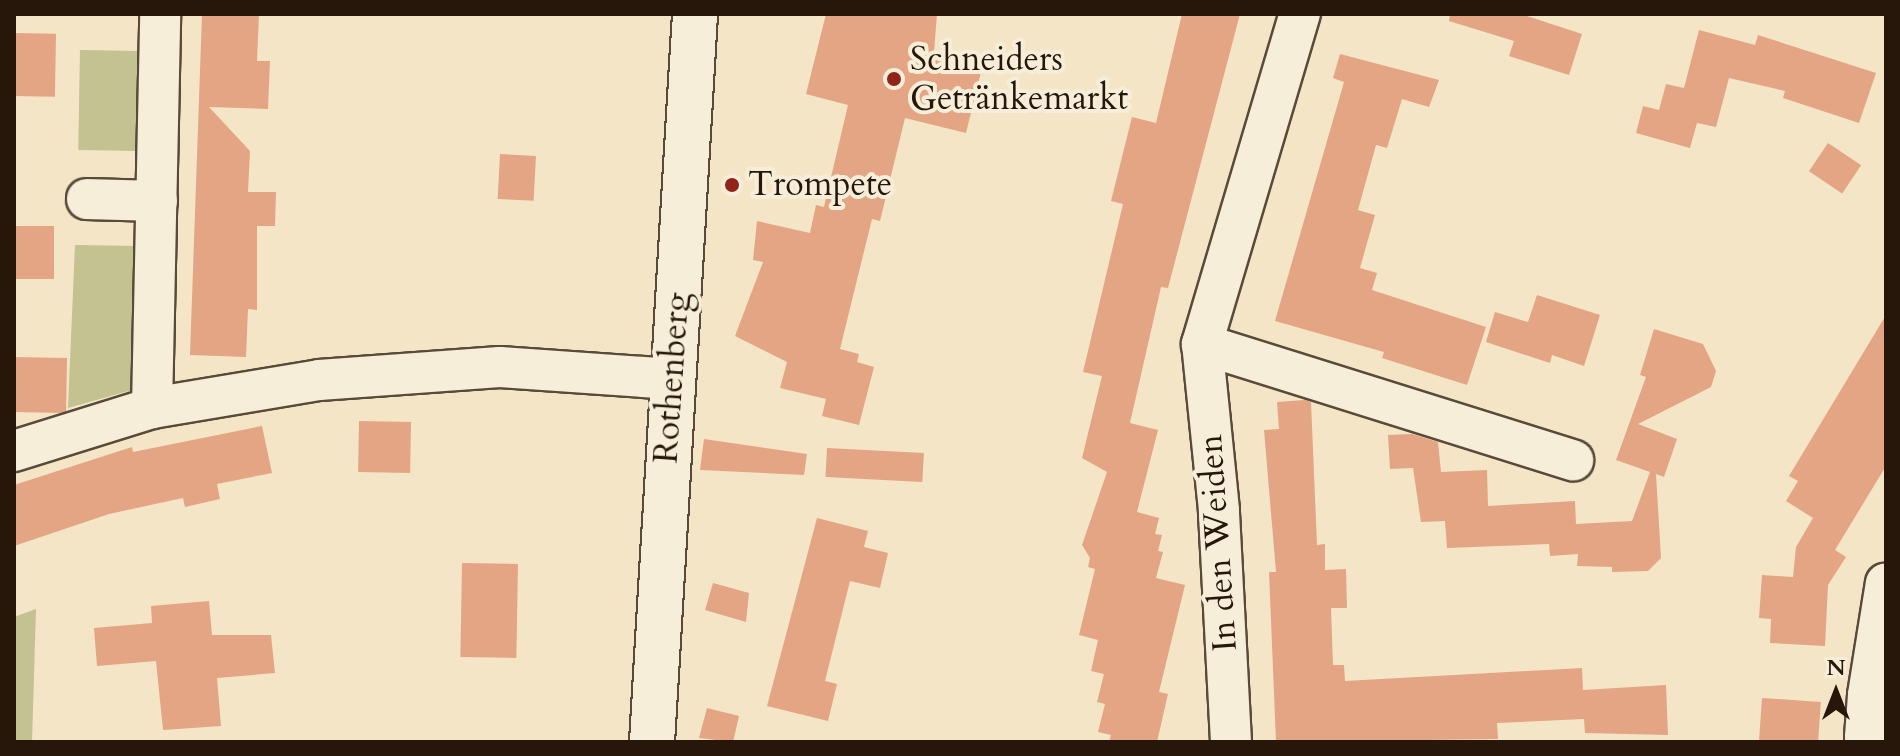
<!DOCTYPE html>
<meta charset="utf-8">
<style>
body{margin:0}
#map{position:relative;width:1900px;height:756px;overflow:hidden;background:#f3e5c6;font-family:Cardo,serif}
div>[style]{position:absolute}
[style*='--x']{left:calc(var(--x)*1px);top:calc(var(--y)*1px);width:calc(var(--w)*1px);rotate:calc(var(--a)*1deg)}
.green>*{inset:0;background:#c3c290;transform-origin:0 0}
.building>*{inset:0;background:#e4a584;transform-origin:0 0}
.roads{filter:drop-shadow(2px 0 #594a39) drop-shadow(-2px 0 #594a39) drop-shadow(0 2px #594a39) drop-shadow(0 -2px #594a39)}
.street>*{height:40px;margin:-20px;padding:0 20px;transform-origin:20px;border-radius:20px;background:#f7eeda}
.secondary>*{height:44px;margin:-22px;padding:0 22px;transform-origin:22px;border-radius:22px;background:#f7eeda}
.dots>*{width:22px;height:22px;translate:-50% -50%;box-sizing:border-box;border:4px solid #f7eeda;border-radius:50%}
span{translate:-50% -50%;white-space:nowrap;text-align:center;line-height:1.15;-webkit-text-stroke:8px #f7eeda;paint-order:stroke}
.poi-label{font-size:34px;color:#26170a}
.left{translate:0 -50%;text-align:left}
.street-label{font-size:34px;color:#26170a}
.frame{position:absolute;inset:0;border:16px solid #26170a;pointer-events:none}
.north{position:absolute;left:1796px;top:652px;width:80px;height:80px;-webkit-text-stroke:6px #f7eeda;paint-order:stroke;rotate:0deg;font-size:22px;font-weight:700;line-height:32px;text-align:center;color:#26170a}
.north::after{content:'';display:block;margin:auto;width:28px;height:36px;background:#26170a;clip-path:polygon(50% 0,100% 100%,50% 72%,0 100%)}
</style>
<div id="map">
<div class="green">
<i style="left:80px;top:50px;width:61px;height:100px;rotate:1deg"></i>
<i style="clip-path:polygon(75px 245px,139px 246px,132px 390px,68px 408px)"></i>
<i style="clip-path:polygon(36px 609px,32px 742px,14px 742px,14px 617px)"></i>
</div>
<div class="building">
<i style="clip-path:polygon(202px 14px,259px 14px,257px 61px,270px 61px,268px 109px,209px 107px,250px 151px,248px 192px,276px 192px,275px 226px,257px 226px,257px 310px,248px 309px,246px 357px,190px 355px)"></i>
<i style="clip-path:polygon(826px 14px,937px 14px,934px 52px,983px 64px,966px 133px,905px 118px,880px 221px,872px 219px,840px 349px,859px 354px,857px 362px,874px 367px,859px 425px,822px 416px,826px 399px,780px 388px,787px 362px,735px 336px,763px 262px,753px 260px,757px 221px,810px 233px,816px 205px,824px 207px,848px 105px,806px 94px)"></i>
<i style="clip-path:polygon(1182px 14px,1240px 14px,1168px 288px,1161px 287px,1130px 423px,1158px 430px,1137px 512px,1159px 518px,1155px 534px,1162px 535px,1158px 551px,1163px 552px,1156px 578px,1185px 585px,1159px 692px,1168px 694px,1157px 742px,1109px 742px,1111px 735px,1098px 732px,1105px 704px,1097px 702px,1104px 674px,1091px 671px,1098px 640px,1079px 635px,1095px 569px,1088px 567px,1090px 558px,1082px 545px,1107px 472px,1082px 458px,1102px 376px,1083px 372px,1123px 204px,1111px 201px,1132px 117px,1156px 123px)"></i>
<i style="clip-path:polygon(1450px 14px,1521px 14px,1582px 34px,1569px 75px,1509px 56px,1514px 41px,1449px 21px)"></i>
<i style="clip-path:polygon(1699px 30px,1755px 45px,1758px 35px,1876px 73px,1859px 123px,1783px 98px,1785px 91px,1729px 78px,1716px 127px,1697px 123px,1690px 148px,1636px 133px,1643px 106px,1659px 110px,1666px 84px,1684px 88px)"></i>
<i style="left:14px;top:33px;width:42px;height:63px;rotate:1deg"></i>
<i style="clip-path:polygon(1340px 54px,1439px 80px,1429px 107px,1402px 99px,1387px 148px,1376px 145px,1358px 210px,1375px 215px,1360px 268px,1377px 273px,1372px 290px,1486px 327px,1467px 385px,1382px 358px,1384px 352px,1275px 321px,1344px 82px,1333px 78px)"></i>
<i style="left:1828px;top:143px;width:40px;height:34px;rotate:34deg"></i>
<i style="left:500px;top:154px;width:36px;height:45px;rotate:3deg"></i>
<i style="left:14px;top:226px;width:40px;height:53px"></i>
<i style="clip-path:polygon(1537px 295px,1600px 315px,1584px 366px,1552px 355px,1550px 363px,1486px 342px,1495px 312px,1528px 322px)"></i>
<i style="clip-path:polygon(1886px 315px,1886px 466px,1835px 550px,1846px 557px,1828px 585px,1825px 646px,1770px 643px,1771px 619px,1759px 618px,1762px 575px,1793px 577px,1796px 547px,1813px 518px,1786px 501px,1798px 481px,1789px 476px)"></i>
<i style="clip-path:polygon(1654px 329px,1703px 344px,1716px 371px,1711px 387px,1638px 424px,1677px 439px,1664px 477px,1656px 474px,1661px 558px,1648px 571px,1612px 572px,1612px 567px,1577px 566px,1578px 554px,1550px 556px,1549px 544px,1447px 548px,1445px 521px,1421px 522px,1413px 468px,1390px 469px,1388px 435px,1412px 434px,1438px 442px,1441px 472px,1487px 470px,1488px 506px,1575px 501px,1576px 524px,1632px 521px,1650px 472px,1616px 460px,1646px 377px,1640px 375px)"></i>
<i style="left:14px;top:357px;width:53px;height:55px;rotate:1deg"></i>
<i style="clip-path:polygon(1305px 400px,1311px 402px,1317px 545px,1325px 544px,1325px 570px,1346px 569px,1347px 608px,1331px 608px,1333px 665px,1344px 665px,1345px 681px,1582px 668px,1583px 690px,1666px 685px,1668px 735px,1585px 733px,1584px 719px,1497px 723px,1498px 739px,1276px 742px,1269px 572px,1276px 572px,1264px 430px,1279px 429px,1277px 402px)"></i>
<i style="left:359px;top:421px;width:52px;height:51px;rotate:1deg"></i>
<i style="clip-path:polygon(262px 426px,272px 473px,217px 484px,220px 499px,185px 507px,183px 498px,109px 514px,14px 546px,14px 485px,132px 447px,133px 452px)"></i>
<i style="clip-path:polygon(704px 439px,807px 454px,804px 475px,700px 470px)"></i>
<i style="left:827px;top:448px;width:97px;height:29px;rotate:3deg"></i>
<i style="clip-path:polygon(817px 518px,868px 531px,864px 547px,888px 553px,880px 588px,850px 581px,825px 681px,837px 684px,828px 721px,767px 706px)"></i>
<i style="left:462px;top:563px;width:56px;height:94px;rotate:1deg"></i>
<i style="clip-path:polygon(713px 583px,749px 593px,746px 622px,705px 610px)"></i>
<i style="clip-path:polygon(209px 601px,212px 635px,271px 635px,275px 673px,217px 678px,221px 726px,163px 730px,156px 661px,97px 666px,94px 628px,152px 623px,151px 606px)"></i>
<i style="left:1762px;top:698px;width:59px;height:44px;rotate:4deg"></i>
<i style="clip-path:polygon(707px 708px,739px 716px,733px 742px,699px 738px)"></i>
</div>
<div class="roads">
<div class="street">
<i style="--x:87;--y:199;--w:70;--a:1.6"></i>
<i style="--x:1202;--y:344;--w:389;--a:17.4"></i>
<i style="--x:152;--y:408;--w:169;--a:-9.5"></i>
<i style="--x:319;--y:380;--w:181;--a:-4.1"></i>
<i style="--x:500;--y:367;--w:173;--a:4"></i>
<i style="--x:14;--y:451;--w:145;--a:-17.3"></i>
<i style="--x:152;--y:408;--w:394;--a:-88.8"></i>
<i style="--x:1231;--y:742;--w:232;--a:-93"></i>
<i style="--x:1219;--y:510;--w:167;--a:-95.8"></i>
<i style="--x:1202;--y:344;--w:344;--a:-73.5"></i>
<i style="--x:1870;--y:742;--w:7;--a:-135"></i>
<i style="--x:1865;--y:737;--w:42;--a:-85.9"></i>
<i style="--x:1868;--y:695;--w:113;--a:-80.9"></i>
</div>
<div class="secondary">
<i style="--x:652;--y:742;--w:729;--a:-86.62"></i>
</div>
</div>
<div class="dots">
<i style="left:894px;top:79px;background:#8f2418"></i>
<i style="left:732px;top:185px;background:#8f2418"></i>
</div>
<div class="poi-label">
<span class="left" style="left:910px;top:79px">Schneiders<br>Getränkemarkt</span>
<span class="left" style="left:748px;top:185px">Trompete</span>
</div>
<div class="street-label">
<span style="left:672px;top:378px;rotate:-86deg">Rothenberg</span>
<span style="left:1218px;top:543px;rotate:-94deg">In den Weiden</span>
</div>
<div class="frame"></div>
<div class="north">N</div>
</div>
